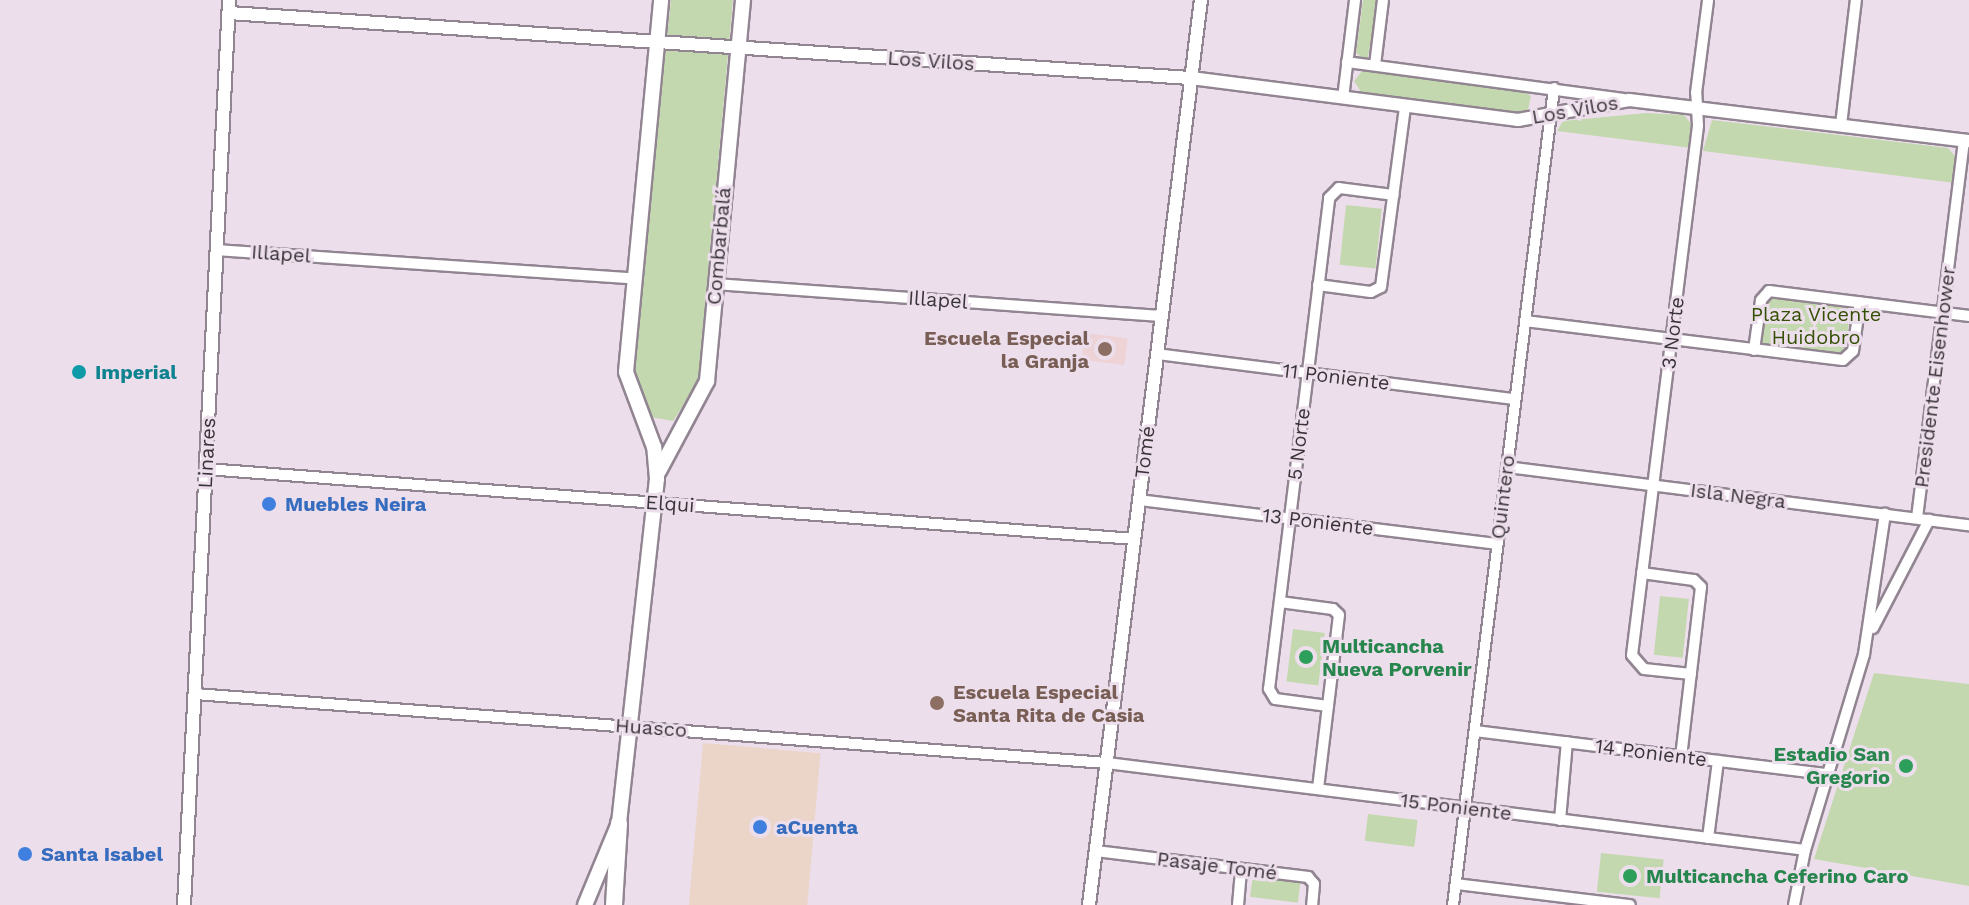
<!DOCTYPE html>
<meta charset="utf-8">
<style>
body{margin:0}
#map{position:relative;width:1969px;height:905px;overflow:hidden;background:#eddeec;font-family:"Work Sans",sans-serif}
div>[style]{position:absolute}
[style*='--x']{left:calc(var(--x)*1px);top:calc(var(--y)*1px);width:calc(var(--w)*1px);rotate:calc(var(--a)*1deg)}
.commercial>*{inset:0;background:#ead5c8;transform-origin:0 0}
.education>*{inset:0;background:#edd2d6;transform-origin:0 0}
.green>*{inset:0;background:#c4d8af;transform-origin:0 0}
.roads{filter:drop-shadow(2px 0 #928592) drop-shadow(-2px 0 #928592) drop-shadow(0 2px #928592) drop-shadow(0 -2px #928592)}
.minor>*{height:10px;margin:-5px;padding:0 5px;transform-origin:5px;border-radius:5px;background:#fff}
.tertiary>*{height:12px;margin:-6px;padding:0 6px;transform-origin:6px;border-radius:6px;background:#fff}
.secondary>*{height:14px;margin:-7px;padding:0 7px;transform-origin:7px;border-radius:7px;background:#fff}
.primary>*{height:16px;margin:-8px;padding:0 8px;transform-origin:8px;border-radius:8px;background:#fff}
.dots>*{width:22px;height:22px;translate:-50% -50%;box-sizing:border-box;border:4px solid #eddeec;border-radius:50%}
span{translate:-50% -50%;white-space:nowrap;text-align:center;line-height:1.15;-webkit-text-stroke:6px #eddeec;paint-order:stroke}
.street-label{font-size:20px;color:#393439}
.park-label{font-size:20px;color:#345004}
.education-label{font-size:20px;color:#785e54;font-weight:700}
.right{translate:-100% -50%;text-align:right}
.left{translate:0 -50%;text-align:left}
.culture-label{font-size:20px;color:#0d838f;font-weight:700}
.shop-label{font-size:20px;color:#366cbe;font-weight:700}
.leisure-label{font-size:20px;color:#27864d;font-weight:700}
</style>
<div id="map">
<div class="commercial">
<i style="left:703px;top:743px;width:118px;height:163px;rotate:5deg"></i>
</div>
<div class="education">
<i style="left:1085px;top:333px;width:43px;height:27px;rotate:7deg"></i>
</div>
<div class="green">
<i style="clip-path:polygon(671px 0,733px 0,698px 383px,673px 421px,650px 417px,631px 378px)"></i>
<i style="clip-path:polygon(1363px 0,1379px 0,1367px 61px,1356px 53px)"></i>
<i style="clip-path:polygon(1363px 70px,1522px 91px,1531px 96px,1528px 110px,1516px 115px,1363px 95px,1354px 81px)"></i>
<i style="clip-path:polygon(1646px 113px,1684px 115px,1692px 125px,1692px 148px,1557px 131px,1563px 121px)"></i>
<i style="clip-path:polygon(1712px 120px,1948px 148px,1957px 158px,1955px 183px,1703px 151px)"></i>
<i style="left:1346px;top:205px;width:36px;height:60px;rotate:6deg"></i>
<i style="clip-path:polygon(1769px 295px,1849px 306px,1848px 349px,1836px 356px,1763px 344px,1760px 338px)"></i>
<i style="left:1660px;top:596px;width:29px;height:59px;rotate:6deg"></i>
<i style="left:1293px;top:629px;width:32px;height:53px;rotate:7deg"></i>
<i style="clip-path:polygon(1874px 673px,1969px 684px,1969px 886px,1814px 859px)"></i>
<i style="left:1368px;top:814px;width:50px;height:27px;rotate:7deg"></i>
<i style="left:1601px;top:853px;width:63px;height:39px;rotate:6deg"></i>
<i style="left:1253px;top:874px;width:48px;height:23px;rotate:7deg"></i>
</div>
<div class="roads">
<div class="minor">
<i style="--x:1347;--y:62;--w:278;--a:7.6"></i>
<i style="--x:1375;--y:65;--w:65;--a:-83"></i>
<i style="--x:1343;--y:98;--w:99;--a:-83"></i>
<i style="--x:1841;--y:125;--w:126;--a:-83.2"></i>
<i style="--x:217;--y:250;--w:417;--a:3.9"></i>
<i style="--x:715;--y:284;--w:447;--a:4.1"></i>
<i style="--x:1318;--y:285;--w:53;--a:7.5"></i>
<i style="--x:1371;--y:292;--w:11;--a:-27"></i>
<i style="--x:1381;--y:287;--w:183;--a:-82.4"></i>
<i style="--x:1525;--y:321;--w:320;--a:7"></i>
<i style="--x:1843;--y:360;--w:13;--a:-42"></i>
<i style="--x:1853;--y:351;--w:49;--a:-81.9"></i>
<i style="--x:1754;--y:350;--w:50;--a:-82"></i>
<i style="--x:1761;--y:300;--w:12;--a:-48"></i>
<i style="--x:1769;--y:291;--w:202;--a:7.1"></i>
<i style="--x:1157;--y:354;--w:361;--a:7.2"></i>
<i style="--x:1507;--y:467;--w:466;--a:7.2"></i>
<i style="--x:206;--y:469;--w:931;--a:4.31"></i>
<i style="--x:1139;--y:500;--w:361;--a:7"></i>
<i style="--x:1917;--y:518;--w:381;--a:-82.9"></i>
<i style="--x:1642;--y:573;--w:52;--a:7.7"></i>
<i style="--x:1694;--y:580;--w:10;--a:45"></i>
<i style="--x:1701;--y:587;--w:170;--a:96.7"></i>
<i style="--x:1280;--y:602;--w:53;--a:7.5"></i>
<i style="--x:1333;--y:609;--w:8;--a:45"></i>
<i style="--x:1339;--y:615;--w:175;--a:96.9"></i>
<i style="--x:1873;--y:628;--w:122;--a:-62.6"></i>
<i style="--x:1691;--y:674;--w:47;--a:-173.9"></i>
<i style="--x:1644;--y:669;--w:18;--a:-131"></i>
<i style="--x:1632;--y:655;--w:533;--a:-82.89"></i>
<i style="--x:1698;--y:126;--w:33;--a:-93"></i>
<i style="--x:1696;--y:93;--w:94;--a:-82.6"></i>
<i style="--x:195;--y:694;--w:915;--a:4.33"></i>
<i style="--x:1107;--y:763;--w:703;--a:7.1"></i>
<i style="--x:1328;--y:706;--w:53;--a:-172.5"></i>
<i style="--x:1275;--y:699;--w:12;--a:-121"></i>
<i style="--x:1269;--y:689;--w:495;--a:-83"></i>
<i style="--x:1329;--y:198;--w:14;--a:-45"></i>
<i style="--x:1339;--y:188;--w:55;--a:7.3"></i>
<i style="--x:1475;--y:731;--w:355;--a:7"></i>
<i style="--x:1560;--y:820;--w:78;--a:-84.9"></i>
<i style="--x:1708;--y:838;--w:78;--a:-82.6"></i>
<i style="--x:1096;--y:851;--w:214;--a:7"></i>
<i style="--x:1308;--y:877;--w:9;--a:49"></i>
<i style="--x:1314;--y:884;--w:21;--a:95"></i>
<i style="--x:1456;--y:884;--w:175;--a:6.9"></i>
<i style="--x:1238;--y:905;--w:36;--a:-85"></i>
<i style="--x:1453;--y:905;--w:823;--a:-82.95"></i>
<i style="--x:1794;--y:905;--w:56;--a:-78.7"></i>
<i style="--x:1805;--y:850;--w:205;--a:-73.2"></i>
<i style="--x:1864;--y:654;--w:142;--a:-81.5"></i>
</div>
<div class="tertiary">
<i style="--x:229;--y:13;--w:964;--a:3.87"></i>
<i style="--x:1191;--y:78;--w:330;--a:7.3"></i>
<i style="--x:1518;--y:120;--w:113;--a:-10.2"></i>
<i style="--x:1629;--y:100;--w:342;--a:6.9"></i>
<i style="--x:184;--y:905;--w:906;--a:-87.15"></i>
<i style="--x:1089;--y:905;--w:912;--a:-82.95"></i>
</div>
<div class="secondary">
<i style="--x:659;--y:471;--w:102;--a:-61.9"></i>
<i style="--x:707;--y:381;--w:383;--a:-84.6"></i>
<i style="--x:585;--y:905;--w:89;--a:-67.5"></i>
<i style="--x:619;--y:823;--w:346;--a:-83.7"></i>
<i style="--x:657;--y:479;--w:32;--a:-95"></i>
<i style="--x:654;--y:447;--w:80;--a:-110.5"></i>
<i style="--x:626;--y:372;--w:374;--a:-84.6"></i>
</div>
<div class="primary">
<i style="--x:614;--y:905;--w:82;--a:-86.5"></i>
</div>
</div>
<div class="dots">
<i style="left:1105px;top:349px;background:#8d6e63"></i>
<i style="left:79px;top:372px;background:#0f9aa8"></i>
<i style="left:269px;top:504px;background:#3f7fe0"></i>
<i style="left:1306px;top:657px;background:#2e9e5b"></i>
<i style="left:937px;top:703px;background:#8d6e63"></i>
<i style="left:1906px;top:766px;background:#2e9e5b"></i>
<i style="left:760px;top:827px;background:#3f7fe0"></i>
<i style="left:25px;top:854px;background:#3f7fe0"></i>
<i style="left:1630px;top:876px;background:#2e9e5b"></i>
</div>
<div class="street-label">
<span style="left:931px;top:61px;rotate:4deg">Los Vilos</span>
<span style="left:1575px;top:110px;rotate:-10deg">Los Vilos</span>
<span style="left:719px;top:246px;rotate:-85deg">Combarbalá</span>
<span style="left:281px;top:254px;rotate:4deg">Illapel</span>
<span style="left:938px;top:300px;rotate:4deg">Illapel</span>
<span style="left:1673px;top:333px;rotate:-83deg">3 Norte</span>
<span style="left:1336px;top:377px;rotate:7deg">11 Poniente</span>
<span style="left:1935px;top:377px;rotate:-83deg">Presidente Eisenhower</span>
<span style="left:1299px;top:444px;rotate:-83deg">5 Norte</span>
<span style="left:1145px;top:452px;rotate:-83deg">Tomé</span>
<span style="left:207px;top:453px;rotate:-87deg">Linares</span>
<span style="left:1738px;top:496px;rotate:7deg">Isla Negra</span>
<span style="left:1503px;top:497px;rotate:-83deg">Quintero</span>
<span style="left:670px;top:504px;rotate:4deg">Elqui</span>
<span style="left:1318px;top:522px;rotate:7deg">13 Poniente</span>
<span style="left:651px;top:728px;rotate:4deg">Huasco</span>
<span style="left:1651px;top:753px;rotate:7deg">14 Poniente</span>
<span style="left:1456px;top:807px;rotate:7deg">15 Poniente</span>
<span style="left:1217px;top:866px;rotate:7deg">Pasaje Tomé</span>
</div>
<div class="park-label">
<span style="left:1816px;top:326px">Plaza Vicente<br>Huidobro</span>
</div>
<div class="education-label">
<span class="right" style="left:1089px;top:350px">Escuela Especial<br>la Granja</span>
<span class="left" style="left:953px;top:704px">Escuela Especial<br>Santa Rita de Casia</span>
</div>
<div class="culture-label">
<span class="left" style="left:95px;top:372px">Imperial</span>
</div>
<div class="shop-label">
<span class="left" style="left:285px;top:504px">Muebles Neira</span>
<span class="left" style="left:776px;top:827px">aCuenta</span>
<span class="left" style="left:41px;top:854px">Santa Isabel</span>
</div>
<div class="leisure-label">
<span class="left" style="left:1322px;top:658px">Multicancha<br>Nueva Porvenir</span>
<span class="right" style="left:1890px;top:766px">Estadio San<br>Gregorio</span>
<span class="left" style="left:1646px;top:876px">Multicancha Ceferino Caro</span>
</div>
</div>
